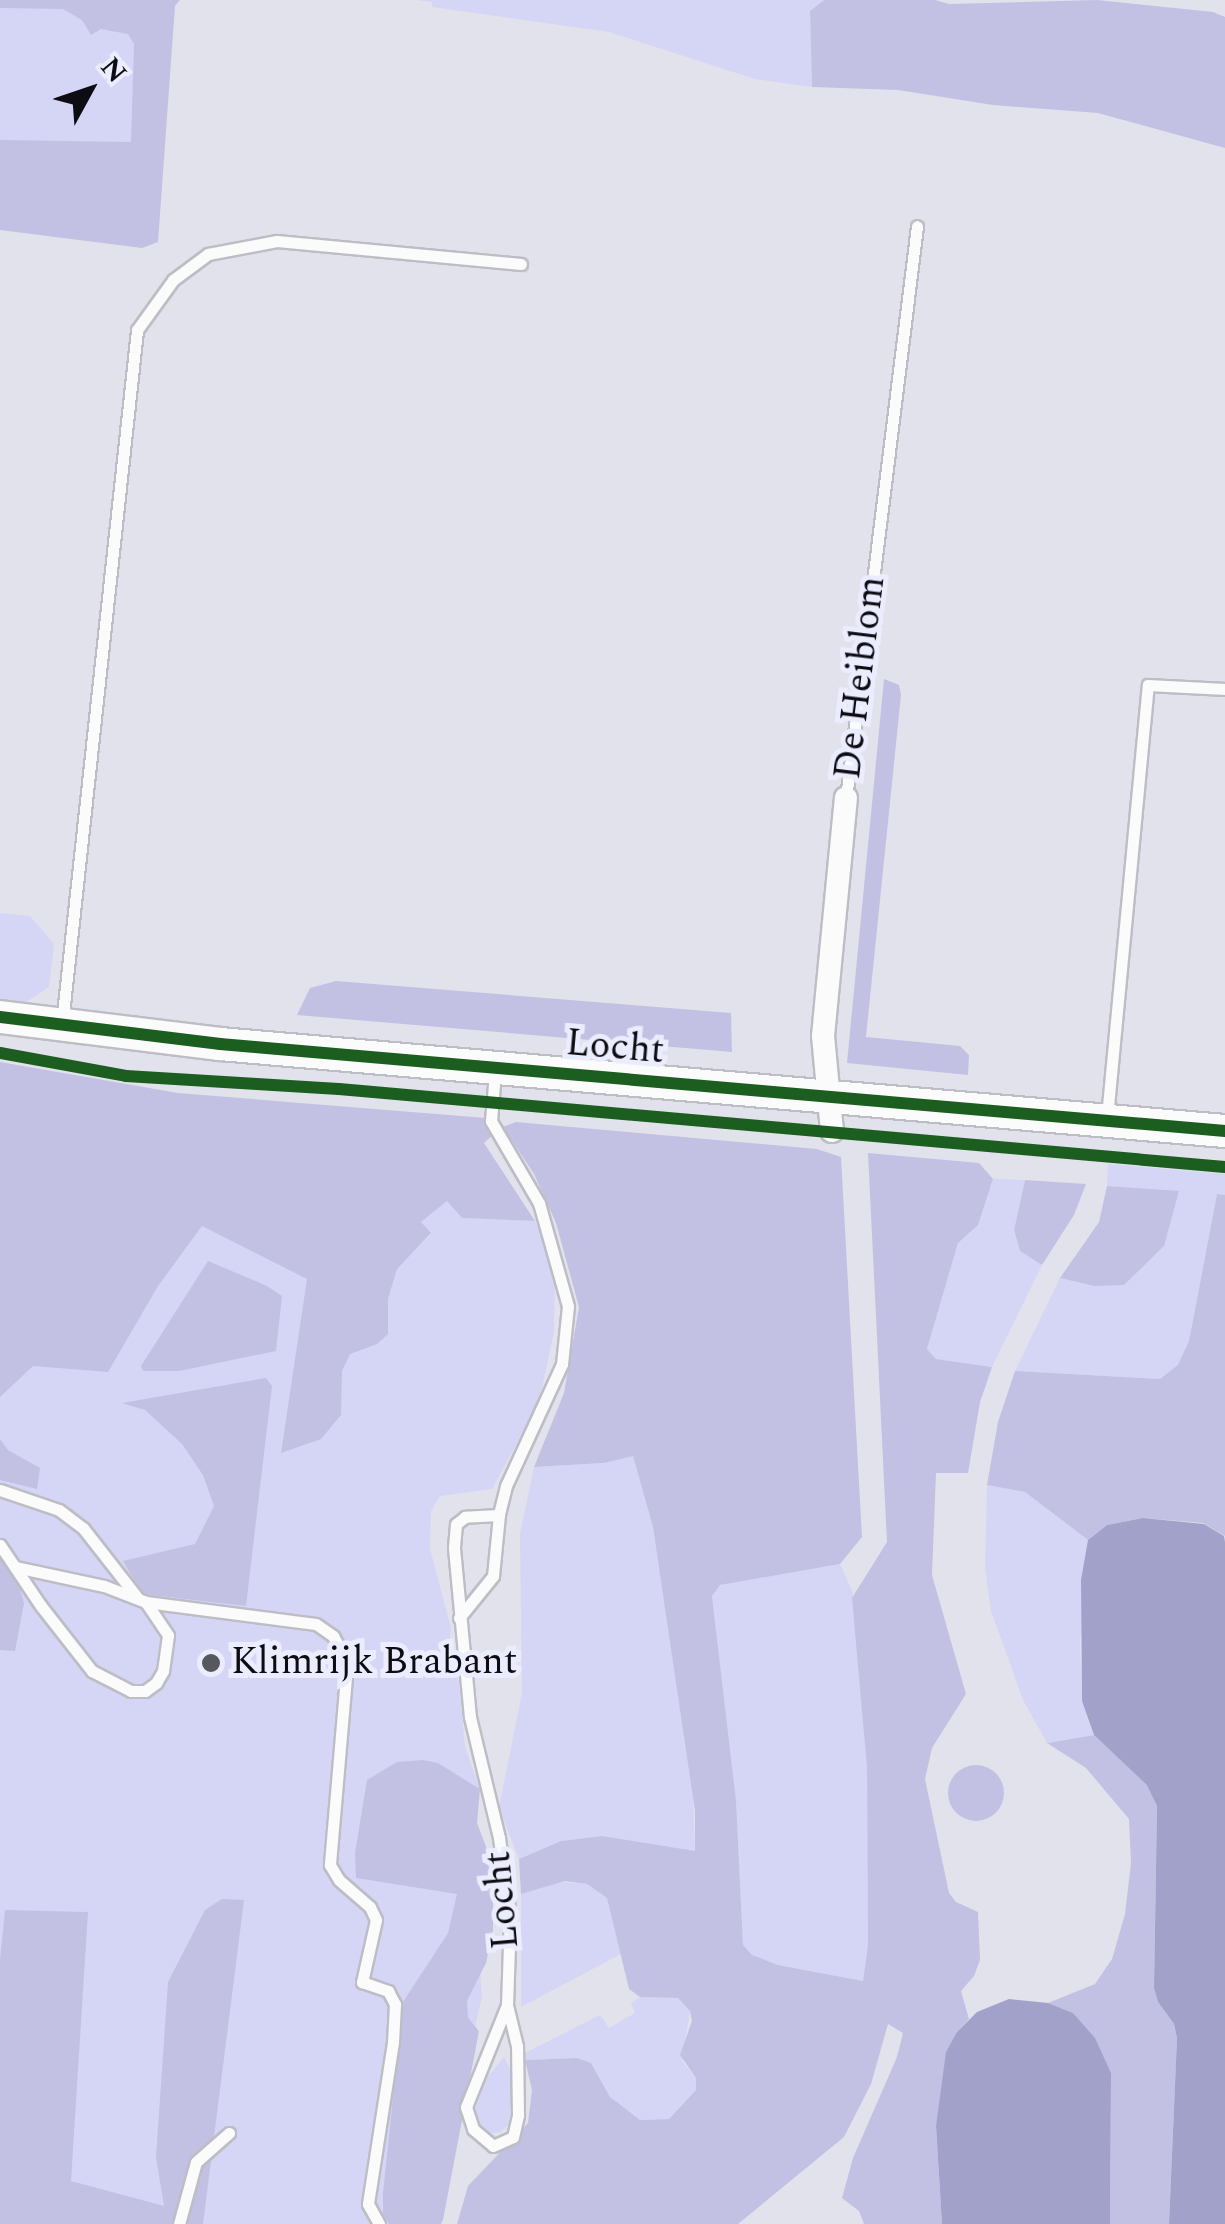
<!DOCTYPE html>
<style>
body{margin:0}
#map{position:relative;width:1225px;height:2224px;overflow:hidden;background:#e2e2ec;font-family:Spectral,serif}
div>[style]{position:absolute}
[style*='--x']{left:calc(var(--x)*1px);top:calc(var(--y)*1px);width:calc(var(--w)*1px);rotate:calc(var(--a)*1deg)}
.green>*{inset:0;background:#d5d5f6}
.forest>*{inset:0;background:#c2c1e4}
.round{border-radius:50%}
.water>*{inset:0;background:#a2a1c9}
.roads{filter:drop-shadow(2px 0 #bdbdc5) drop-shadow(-2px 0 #bdbdc5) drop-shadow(0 2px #bdbdc5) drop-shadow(0 -2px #bdbdc5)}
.lane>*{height:11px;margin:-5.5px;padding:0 5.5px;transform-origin:5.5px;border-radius:5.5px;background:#fbfbfc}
.street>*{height:22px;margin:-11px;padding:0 11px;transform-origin:11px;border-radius:11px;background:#fbfbfc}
.secondary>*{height:32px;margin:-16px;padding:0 16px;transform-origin:16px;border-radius:16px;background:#fbfbfc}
.cycleway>*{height:12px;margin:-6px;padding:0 6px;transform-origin:6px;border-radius:6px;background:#1b5e20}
.dots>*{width:28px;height:28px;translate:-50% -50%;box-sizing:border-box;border:5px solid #ebecfd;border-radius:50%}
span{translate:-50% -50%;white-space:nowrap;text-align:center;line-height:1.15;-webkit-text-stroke:10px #ebecfd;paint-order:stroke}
.street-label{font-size:38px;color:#0c0c12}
.poi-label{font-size:38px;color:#0c0c12}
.left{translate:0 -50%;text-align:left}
.north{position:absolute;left:40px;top:40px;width:100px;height:100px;-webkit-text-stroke:8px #ebecfd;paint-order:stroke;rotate:50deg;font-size:28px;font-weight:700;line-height:40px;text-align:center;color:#0c0c12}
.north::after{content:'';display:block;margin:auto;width:35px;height:45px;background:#0c0c12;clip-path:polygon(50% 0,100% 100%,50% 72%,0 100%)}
</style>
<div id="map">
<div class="green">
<i style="clip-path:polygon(0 0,174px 4px,155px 239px,0 225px)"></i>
<i style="clip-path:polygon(416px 0,824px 0,810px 12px,812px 87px,755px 79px,609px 32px,432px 7px,432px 2px)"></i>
<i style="clip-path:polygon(0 913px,30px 916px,54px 944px,49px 987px,26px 1002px,0 1001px)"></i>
<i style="clip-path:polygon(48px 1095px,388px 1334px,388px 1299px,397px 1268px,431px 1234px,421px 1222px,447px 1201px,462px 1218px,535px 1221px,555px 1267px,554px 1332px,539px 1402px,492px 1489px,440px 1496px,431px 1511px,430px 1549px,451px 1628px,449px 1647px,459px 1682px,465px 1747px,480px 1789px,451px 1771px,470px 1847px,482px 1997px,430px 2218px,434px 2224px,0 2224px,0 1300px)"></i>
<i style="clip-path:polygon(1108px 1164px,1225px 1174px,1225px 1195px,1217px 1194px,1189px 1341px,1179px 1365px,1160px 1379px,1015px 1371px,1060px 1278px,1094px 1286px,1179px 1192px,1107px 1186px)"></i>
<i style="clip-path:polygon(993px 1179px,1025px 1180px,1014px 1230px,1020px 1251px,1042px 1265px,992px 1367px,936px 1359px,927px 1349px,958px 1243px,978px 1225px)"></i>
<i style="clip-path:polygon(633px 1455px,653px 1527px,693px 1792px,695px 1852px,602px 1836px,561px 1841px,519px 1859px,499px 1808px,522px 1693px,520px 1534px,534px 1467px,604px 1463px)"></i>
<i style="clip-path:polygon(987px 1485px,1025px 1492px,1088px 1540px,1080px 1643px,1082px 1701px,1094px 1735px,1047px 1743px,1023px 1700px,991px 1611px,985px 1568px)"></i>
<i style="clip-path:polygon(840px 1564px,853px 1593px,867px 1768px,868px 1945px,863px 1981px,778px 1965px,752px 1955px,743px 1946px,736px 1800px,712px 1596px,720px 1585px)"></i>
<i style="clip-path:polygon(555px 1881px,587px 1884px,607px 1898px,621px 1954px,521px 2007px,521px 1894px)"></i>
<i style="clip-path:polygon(640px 1997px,678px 1998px,690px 2011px,682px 2061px,696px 2078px,696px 2090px,669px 2119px,640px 2120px,627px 2113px,610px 2097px,591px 2063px,576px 2058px,525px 2060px,523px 2054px,600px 2015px,609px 2028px,635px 2013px,631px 2003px)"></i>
<i style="clip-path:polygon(504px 2057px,514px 2076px,509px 2124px,501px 2132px,486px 2134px,475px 2120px,475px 2110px,486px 2079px)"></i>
</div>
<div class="forest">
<i style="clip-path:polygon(0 0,180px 0,175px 6px,158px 242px,142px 248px,0 230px,0 140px,131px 142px,134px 44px,128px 34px,101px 29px,91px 35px,82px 20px,63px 9px,0 8px)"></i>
<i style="clip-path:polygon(824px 0,935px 0,949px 4px,1097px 0,1213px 12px,1225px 17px,1225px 148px,1098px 113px,993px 105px,898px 90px,812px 87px,810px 11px)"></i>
<i style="clip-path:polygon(884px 679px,899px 685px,901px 695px,866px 1037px,960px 1046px,969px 1055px,968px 1075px,847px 1063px)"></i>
<i style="clip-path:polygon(336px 981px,731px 1013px,732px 1052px,297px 1015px,310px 988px)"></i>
<i style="clip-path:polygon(0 1062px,178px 1093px,486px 1118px,495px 1133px,484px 1143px,535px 1221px,462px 1218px,447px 1201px,421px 1222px,431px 1233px,397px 1269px,388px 1299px,388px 1334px,377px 1344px,350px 1354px,342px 1371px,341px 1415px,321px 1439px,281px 1453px,307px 1279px,202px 1226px,158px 1286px,108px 1372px,33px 1366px,0 1397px)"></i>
<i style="clip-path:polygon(516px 1122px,817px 1149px,841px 1157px,862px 1537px,840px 1564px,720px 1585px,712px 1596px,736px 1800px,743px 1945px,752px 1955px,778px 1965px,863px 1981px,868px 1945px,867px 1768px,852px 1598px,887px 1542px,868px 1153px,979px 1163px,993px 1179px,978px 1225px,958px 1243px,927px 1349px,936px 1359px,992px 1367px,980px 1402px,968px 1473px,936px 1473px,932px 1575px,966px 1694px,932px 1748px,925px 1779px,949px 1893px,956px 1902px,978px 1912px,980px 1960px,974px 1976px,961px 1991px,969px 2019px,957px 2032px,936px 2126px,942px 2224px,864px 2224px,859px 2211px,842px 2198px,853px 2158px,897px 2057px,903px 2033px,888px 2024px,871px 2084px,844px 2137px,738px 2224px,457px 2224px,468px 2186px,528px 2123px,532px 2090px,525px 2060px,577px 2058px,591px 2063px,610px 2097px,640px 2120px,669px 2119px,696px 2090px,696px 2078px,680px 2055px,692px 2021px,690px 2011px,678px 1998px,640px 1997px,629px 1989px,607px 1898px,587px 1884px,565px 1881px,521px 1894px,519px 1859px,561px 1841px,602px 1836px,695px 1851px,695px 1811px,653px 1527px,633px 1456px,604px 1463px,534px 1467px,564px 1393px,579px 1307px,556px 1223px,534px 1174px,503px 1127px)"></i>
<i style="clip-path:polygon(1025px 1180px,1086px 1184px,1074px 1215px,1042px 1265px,1020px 1251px,1014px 1230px)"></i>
<i style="clip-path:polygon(1107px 1186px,1179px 1191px,1164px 1246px,1124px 1285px,1094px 1286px,1060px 1278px,1099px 1222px)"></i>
<i style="clip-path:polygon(1217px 1194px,1225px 1195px,1225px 1536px,1203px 1523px,1143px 1518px,1107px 1525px,1088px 1540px,1025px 1492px,987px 1485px,998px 1422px,1015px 1371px,1160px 1379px,1178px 1365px,1189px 1341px)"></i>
<i style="clip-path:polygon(208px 1261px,267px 1286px,282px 1296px,276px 1351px,179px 1371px,143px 1371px,141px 1366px)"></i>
<i style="clip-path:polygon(266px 1378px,272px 1386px,246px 1606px,142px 1594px,123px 1561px,195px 1544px,214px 1506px,203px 1475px,182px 1444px,145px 1410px,122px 1403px)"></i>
<i style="clip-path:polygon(0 1439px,8px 1450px,40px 1468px,37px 1489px,0 1480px)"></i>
<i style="clip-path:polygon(0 1555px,17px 1579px,24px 1603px,15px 1651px,0 1650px)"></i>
<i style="clip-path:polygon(1094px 1735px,1148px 1785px,1157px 1806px,1154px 1988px,1158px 2002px,1174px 2024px,1177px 2038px,1169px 2224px,1110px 2224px,1111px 2073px,1073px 2013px,1048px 2003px,1095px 1984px,1112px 1959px,1125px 1914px,1131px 1863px,1129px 1819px,1086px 1768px,1047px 1743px)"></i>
<i style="clip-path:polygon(423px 1760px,438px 1763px,480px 1789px,477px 1823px,493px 1865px,493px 1930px,486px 1963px,467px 2001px,468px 2018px,479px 2031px,443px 2220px,441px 2224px,389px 2224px,383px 2214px,383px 2193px,403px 2002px,448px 1933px,457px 1894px,356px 1878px,355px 1853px,367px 1780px,397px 1762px)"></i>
<i class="round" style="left:948px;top:1765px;width:56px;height:56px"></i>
<i style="clip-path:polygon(222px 1899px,244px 1900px,203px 2224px,0 2224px,0 1960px,5px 1910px,88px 1912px,71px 2181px,164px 2206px,156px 2157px,168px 1982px,205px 1910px)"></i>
</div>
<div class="water">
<i style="clip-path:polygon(1143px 1518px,1204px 1524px,1224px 1536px,1225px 1542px,1225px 2224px,1169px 2224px,1177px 2038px,1174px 2024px,1158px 2002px,1154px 1988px,1157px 1806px,1147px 1785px,1094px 1735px,1082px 1701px,1081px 1580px,1088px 1540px,1107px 1525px)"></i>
<i style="clip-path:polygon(1009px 1999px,1048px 2003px,1073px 2013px,1095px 2038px,1111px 2073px,1110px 2224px,942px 2224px,936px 2126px,946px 2052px,957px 2032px,977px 2012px)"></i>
</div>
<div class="roads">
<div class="lane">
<i style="--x:846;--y:798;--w:576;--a:-82.92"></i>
<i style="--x:62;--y:1023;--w:697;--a:-83.82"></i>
<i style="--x:137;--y:330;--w:62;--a:-54.2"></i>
<i style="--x:173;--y:280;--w:44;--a:-36.6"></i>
<i style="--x:208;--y:254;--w:70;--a:-10.7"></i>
<i style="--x:277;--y:241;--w:245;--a:5.4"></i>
<i style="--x:495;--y:1072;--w:49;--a:94.7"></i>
<i style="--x:491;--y:1121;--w:95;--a:59.7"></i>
<i style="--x:539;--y:1203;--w:107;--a:74.3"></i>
<i style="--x:568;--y:1306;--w:58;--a:95.9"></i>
<i style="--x:562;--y:1364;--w:134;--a:114.7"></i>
<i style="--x:506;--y:1486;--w:30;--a:104"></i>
<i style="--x:499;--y:1515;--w:34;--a:177"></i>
<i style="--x:465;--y:1517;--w:11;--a:142"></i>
<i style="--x:456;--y:1524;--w:24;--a:95"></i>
<i style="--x:454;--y:1548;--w:170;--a:84.6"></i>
<i style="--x:470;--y:1717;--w:124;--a:76.5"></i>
<i style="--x:499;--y:1838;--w:78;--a:81.9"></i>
<i style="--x:510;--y:1915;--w:90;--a:91.9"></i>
<i style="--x:507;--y:2005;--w:110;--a:111.9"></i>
<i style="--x:466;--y:2107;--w:23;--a:72"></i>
<i style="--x:473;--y:2129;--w:26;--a:40"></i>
<i style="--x:493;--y:2146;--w:22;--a:-24"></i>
<i style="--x:513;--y:2137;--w:23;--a:-77"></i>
<i style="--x:518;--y:2115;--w:69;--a:-90.8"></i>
<i style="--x:517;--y:2046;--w:42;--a:-103.7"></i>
<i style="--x:1107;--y:1117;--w:434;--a:-84.6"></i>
<i style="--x:1148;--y:685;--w:77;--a:3"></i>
<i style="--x:0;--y:1490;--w:62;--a:18.7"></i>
<i style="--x:59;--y:1510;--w:30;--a:37"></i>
<i style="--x:83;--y:1528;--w:88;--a:52"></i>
<i style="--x:0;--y:1545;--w:73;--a:56.1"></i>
<i style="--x:41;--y:1606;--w:83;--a:51.9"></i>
<i style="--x:92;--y:1671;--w:44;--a:27.1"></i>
<i style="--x:131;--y:1691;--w:14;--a:0"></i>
<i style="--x:145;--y:1691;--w:14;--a:-36"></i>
<i style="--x:156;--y:1683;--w:14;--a:-60"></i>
<i style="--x:163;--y:1671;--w:36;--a:-82"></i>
<i style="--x:168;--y:1635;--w:40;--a:-124"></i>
<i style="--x:146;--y:1602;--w:45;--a:-159.1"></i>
<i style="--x:104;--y:1586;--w:91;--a:-167.9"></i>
<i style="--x:146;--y:1602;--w:171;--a:7.4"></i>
<i style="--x:316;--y:1624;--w:21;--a:35"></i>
<i style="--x:333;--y:1636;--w:21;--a:61"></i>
<i style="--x:343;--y:1654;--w:23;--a:83"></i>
<i style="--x:346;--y:1677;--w:189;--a:94.9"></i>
<i style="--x:330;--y:1865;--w:17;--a:59"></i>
<i style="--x:339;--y:1880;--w:41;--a:41.1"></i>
<i style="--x:370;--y:1907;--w:14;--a:65"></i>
<i style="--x:376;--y:1920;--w:64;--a:102.7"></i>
<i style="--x:362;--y:1982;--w:28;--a:19"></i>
<i style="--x:388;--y:1991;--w:15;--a:62"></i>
<i style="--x:395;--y:2004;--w:38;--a:93"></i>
<i style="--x:393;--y:2042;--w:164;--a:98.8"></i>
<i style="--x:368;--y:2204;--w:23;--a:61"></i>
<i style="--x:459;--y:1618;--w:54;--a:-51"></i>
<i style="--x:493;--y:1576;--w:61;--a:-84.4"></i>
<i style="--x:179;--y:2224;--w:64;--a:-74.7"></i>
<i style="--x:196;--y:2162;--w:44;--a:-41.3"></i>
</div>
<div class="street">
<i style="--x:832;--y:1131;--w:95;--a:-95.4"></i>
<i style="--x:823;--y:1036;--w:239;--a:-84.5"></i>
</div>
<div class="secondary">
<i style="--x:0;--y:1017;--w:222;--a:7"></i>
<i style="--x:220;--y:1044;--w:1009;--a:4.95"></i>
</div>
</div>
<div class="cycleway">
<i style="--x:0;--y:1017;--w:222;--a:7"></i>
<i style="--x:220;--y:1044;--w:1009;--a:4.95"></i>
<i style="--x:0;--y:1053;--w:128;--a:10.3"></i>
<i style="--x:126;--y:1076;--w:213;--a:3.5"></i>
<i style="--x:339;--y:1089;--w:889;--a:5.03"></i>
</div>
<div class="dots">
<i style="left:211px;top:1663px;background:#57575e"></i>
</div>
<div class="street-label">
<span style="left:861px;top:678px;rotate:-83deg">De Heiblom</span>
<span style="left:615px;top:1048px;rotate:5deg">Locht</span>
<span style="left:503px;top:1900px;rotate:-95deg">Locht</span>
</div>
<div class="poi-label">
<span class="left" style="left:231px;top:1663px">Klimrijk Brabant</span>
</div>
<div class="north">N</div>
</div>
